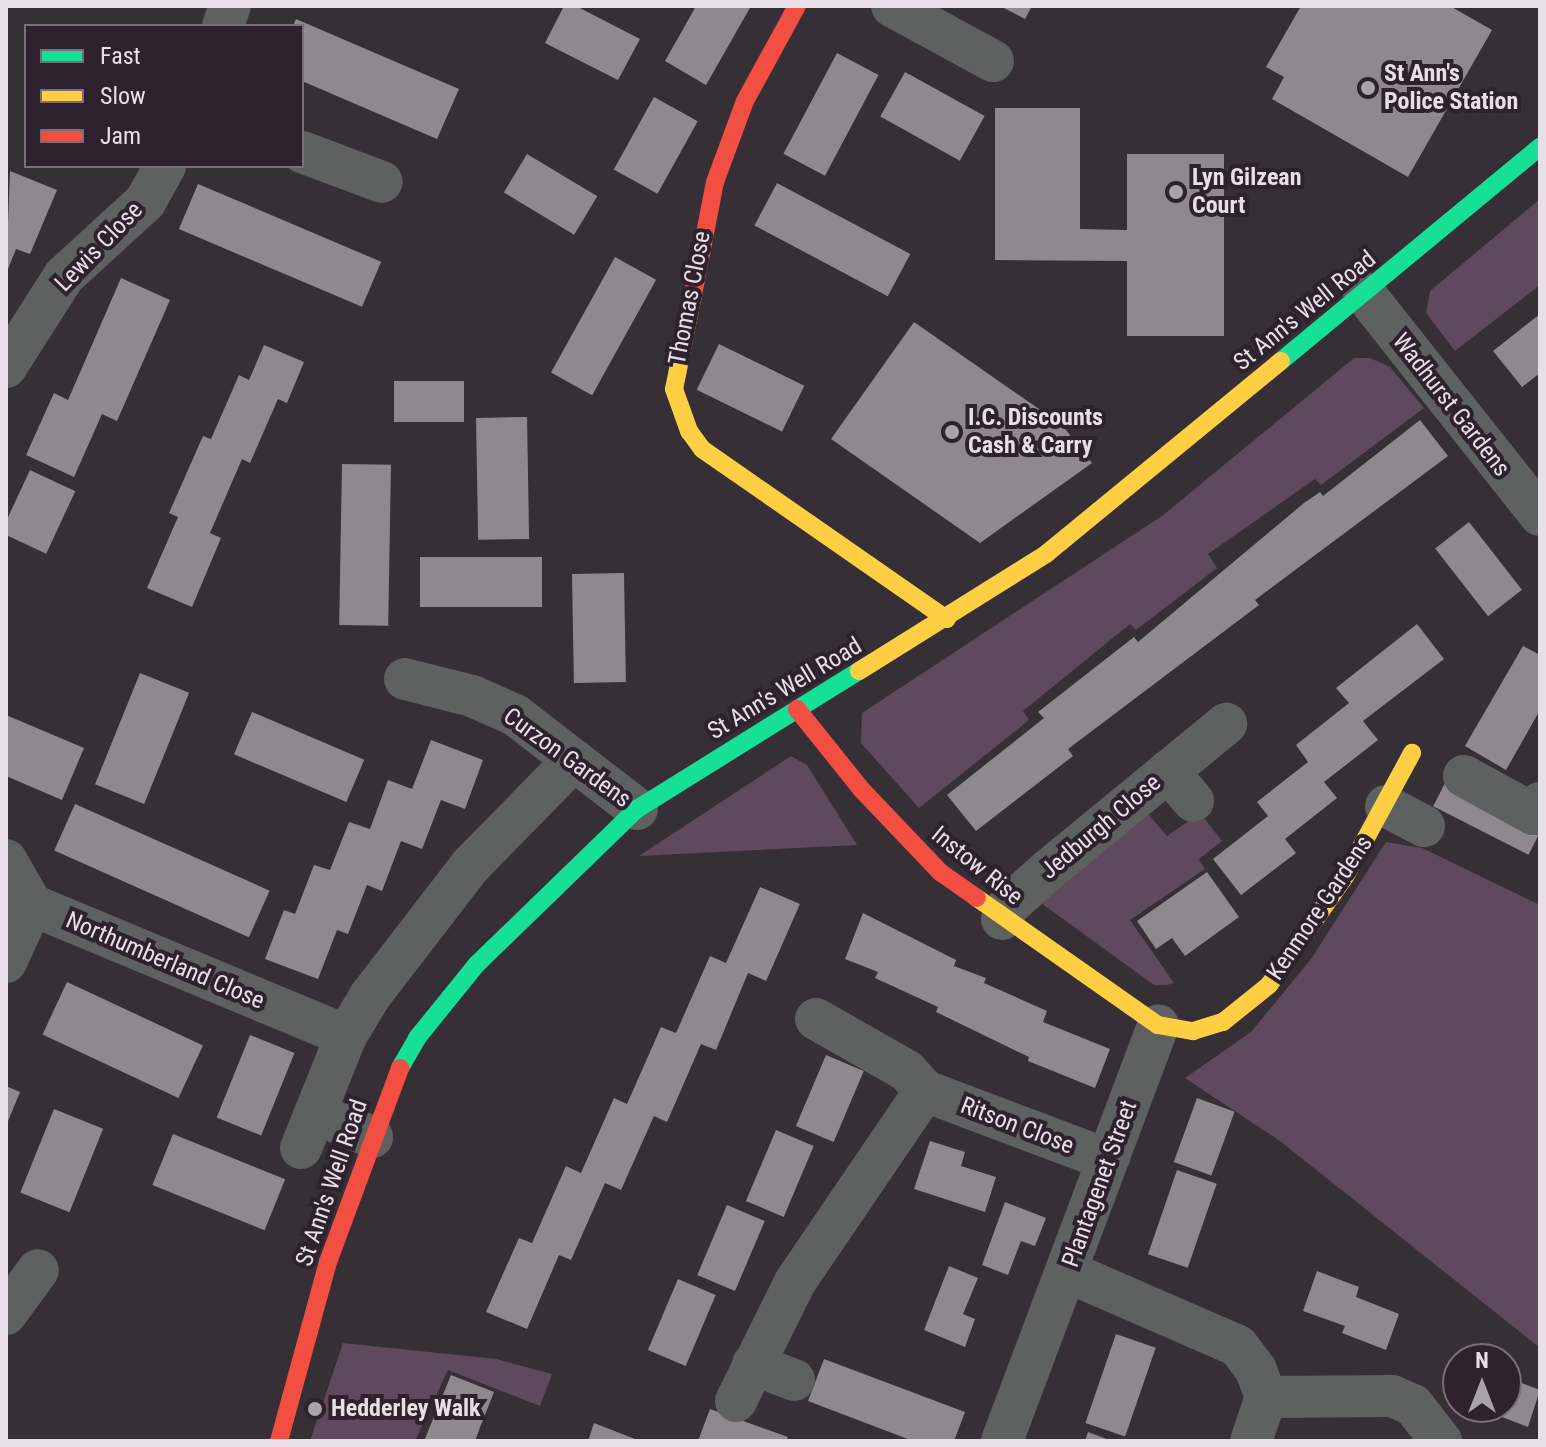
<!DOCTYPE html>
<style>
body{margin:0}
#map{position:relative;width:1546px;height:1447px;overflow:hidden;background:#363036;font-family:"Roboto Condensed",sans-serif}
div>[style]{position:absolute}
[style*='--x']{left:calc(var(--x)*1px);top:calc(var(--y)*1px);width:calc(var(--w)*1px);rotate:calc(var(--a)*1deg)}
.green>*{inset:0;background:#5e495d}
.building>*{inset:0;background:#8f898f;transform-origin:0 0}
.street>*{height:42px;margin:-21px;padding:0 21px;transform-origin:21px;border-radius:21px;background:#5e6160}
.fast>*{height:18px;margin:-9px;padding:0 9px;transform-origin:9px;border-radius:9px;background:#16e098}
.slow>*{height:18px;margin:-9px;padding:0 9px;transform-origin:9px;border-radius:9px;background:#ffcf43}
.jam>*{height:18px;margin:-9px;padding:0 9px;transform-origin:9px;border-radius:9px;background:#f24e42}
.dots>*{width:22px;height:22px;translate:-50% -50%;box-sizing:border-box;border:4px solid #2f222f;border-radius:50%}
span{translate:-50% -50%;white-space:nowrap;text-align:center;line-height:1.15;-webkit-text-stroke:8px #2f222f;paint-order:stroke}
.poi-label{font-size:24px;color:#e8dfe7;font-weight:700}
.left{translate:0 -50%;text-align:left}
.street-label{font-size:24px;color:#e8dfe7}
.frame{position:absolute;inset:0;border:8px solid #e8dfe7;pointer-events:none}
.legend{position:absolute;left:24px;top:24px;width:280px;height:144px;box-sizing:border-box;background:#2f222f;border:2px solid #796e79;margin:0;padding:10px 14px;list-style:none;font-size:24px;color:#e8dfe7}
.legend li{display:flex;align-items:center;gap:16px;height:40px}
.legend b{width:40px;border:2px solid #796e79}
.north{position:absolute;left:1442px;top:1343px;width:80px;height:80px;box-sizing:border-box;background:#2f222f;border:2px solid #796e79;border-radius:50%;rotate:0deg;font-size:22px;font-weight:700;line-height:32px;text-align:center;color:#e8dfe7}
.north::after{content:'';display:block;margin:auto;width:28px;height:36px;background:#aaa2a9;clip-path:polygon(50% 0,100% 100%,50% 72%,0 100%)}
</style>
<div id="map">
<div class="green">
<i style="clip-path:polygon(1540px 199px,1540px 285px,1455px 351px,1426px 313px,1430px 291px)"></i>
<i style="clip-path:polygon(1354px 358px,1370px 358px,1390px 367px,1424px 408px,1321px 485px,1315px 479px,1208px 554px,1217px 568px,1136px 630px,1130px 624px,1023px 711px,1029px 720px,919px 808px,861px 743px,862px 713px,1162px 516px)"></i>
<i style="clip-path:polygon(791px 756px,807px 765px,857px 845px,639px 856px)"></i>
<i style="clip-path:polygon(1144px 809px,1167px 836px,1200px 813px,1222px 841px,1199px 859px,1205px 869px,1130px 920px,1174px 983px,1167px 985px,1154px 985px,1041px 903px)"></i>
<i style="clip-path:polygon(1386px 842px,1422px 848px,1540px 905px,1540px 1348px,1280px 1141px,1185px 1078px,1251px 1032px,1311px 959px)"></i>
<i style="clip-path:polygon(343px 1343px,496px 1359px,552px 1374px,540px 1406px,448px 1370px,415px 1441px,310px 1441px)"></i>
</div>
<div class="building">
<i style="clip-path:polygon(564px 6px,576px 6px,640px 39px,618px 80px,545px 43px)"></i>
<i style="clip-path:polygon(696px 6px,751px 6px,706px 85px,665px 61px)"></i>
<i style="clip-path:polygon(1000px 6px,1032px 6px,1025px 19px)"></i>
<i style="clip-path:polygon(1301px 6px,1450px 6px,1492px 30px,1408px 177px,1272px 99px,1284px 77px,1266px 67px)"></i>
<i style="clip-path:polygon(296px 19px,459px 89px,437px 139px,302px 81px,302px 26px,293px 26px)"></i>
<i style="left:837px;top:53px;width:47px;height:114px;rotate:28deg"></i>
<i style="left:905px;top:72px;width:91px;height:51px;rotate:29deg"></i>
<i style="left:654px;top:97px;width:50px;height:83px;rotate:29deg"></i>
<i style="clip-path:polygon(995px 108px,1080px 108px,1080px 229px,1127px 230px,1127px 154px,1224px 154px,1224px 336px,1127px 336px,1127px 261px,995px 260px)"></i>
<i style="left:527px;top:154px;width:82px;height:45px;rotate:31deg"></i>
<i style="clip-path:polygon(10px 171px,57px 190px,30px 254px,16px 249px,6px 274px)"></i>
<i style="left:777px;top:183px;width:151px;height:48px;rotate:28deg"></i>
<i style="left:198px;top:184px;width:199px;height:49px;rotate:23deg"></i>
<i style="left:615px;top:257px;width:47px;height:132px;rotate:29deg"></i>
<i style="clip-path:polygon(121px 278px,170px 300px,117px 421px,102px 414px,74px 477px,26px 455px,54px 393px,68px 400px)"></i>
<i style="clip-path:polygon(1540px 314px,1540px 373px,1522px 387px,1493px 351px)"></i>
<i style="clip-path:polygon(914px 322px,1062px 425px,1092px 463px,980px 543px,831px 439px)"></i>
<i style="left:719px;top:344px;width:95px;height:51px;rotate:26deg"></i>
<i style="clip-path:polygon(264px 345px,304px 362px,287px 403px,278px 399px,250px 463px,242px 459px,210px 533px,221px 538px,192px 607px,147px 588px,178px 517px,169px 513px,203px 436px,211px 439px,239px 375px,249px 380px)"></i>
<i style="left:394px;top:381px;width:70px;height:41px"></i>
<i style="left:527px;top:417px;width:122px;height:51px;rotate:89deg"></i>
<i style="clip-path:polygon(1420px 420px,1448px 456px,1255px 600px,1259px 605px,1068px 749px,1073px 756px,976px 831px,947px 795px,1044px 718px,1038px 712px,1134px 637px,1138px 642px,1304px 503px,1320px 492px,1323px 496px)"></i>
<i style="left:342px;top:464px;width:49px;height:161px;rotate:1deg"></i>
<i style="left:30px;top:470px;width:50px;height:69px;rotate:25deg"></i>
<i style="left:1469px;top:522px;width:86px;height:43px;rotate:52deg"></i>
<i style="left:420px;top:557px;width:122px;height:50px"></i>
<i style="left:624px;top:573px;width:109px;height:52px;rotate:89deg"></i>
<i style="clip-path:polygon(1417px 624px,1444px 659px,1363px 721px,1378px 740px,1324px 782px,1337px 798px,1285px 839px,1296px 853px,1241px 895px,1213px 859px,1268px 816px,1257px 802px,1308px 762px,1296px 745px,1349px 703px,1336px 688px)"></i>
<i style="clip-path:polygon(1523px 646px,1540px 655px,1540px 710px,1506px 770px,1465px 746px)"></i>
<i style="left:140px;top:673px;width:53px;height:120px;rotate:22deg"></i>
<i style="left:252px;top:712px;width:122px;height:46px;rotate:23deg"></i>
<i style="clip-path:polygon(6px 715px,84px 748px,62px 800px,6px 776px)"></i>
<i style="clip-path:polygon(431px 740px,483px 760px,465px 809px,441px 800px,422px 849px,401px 841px,382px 891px,367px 885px,348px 934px,337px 930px,318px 979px,265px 959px,284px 910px,295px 914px,314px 865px,330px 870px,349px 822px,370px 829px,388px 780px,412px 789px)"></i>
<i style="left:1445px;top:783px;width:107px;height:26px;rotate:27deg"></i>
<i style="left:75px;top:804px;width:213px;height:51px;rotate:24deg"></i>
<i style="clip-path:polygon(1207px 872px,1239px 917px,1185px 956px,1172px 938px,1156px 949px,1137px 921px)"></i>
<i style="clip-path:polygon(760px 887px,800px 904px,766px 981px,748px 973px,716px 1050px,701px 1044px,667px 1122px,654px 1116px,621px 1190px,605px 1183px,571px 1260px,559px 1255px,527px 1329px,486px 1312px,519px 1238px,532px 1243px,566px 1166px,581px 1173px,614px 1098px,627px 1104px,661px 1027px,676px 1033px,710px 956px,726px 963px)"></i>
<i style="clip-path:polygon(863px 913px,956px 960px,954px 966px,986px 978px,984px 983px,1047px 1011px,1043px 1022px,1110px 1049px,1095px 1088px,1028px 1061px,1029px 1057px,936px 1012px,938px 1007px,875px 978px,878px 972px,845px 959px)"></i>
<i style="left:67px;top:982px;width:150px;height:58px;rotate:25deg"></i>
<i style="left:250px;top:1035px;width:48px;height:89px;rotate:22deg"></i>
<i style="left:826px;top:1055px;width:41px;height:77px;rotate:23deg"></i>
<i style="clip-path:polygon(6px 1086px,20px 1092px,6px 1126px)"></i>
<i style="left:1197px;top:1098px;width:40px;height:68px;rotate:20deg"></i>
<i style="left:54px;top:1109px;width:53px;height:90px;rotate:22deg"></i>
<i style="left:776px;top:1130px;width:41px;height:77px;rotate:23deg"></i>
<i style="left:173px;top:1134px;width:121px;height:55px;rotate:22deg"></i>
<i style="clip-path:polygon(930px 1141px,965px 1152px,961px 1166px,996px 1177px,985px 1212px,914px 1189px)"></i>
<i style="left:1177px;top:1170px;width:42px;height:89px;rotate:19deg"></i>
<i style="clip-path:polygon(1005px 1202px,1046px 1218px,1035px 1246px,1021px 1241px,1008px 1275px,982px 1265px)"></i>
<i style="left:727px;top:1205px;width:41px;height:76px;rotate:23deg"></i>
<i style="clip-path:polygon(949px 1266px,978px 1278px,963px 1314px,975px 1319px,965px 1347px,924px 1330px)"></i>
<i style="clip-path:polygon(1317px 1271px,1359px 1287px,1356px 1297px,1399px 1314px,1386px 1350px,1342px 1333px,1345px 1326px,1303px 1311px)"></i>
<i style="left:678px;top:1279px;width:41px;height:77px;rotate:23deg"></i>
<i style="left:1116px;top:1334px;width:42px;height:94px;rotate:19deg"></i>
<i style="clip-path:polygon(824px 1359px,965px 1412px,954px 1441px,913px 1441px,808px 1401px)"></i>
<i style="clip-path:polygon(451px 1375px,494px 1392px,479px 1430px,475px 1441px,424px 1441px)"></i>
<i style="clip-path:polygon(1506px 1377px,1540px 1390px,1528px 1427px,1476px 1407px,1506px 1407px)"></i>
<i style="clip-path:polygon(710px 1409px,788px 1437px,786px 1441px,698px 1441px)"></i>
<i style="clip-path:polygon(594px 1423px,640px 1441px,588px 1441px)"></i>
<i style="clip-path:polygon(1088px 1432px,1112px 1441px,1085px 1441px)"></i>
</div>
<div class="street">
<i style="--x:892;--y:6;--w:115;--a:28.6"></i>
<i style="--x:223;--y:26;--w:21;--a:-71"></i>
<i style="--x:302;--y:152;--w:85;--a:20.6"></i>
<i style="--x:1364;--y:293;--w:283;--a:51.6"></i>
<i style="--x:6;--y:367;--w:108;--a:-57.5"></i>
<i style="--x:64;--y:276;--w:110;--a:-42.4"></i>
<i style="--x:145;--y:202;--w:41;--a:-60.9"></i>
<i style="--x:405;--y:679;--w:69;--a:14.2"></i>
<i style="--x:472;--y:696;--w:47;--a:23.8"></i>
<i style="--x:515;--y:715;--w:154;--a:37.6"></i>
<i style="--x:1168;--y:771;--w:39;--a:50"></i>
<i style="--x:1464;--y:776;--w:79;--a:28.8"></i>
<i style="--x:1533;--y:814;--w:13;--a:-58"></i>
<i style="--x:1386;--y:806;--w:43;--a:27.8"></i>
<i style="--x:6;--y:860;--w:52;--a:60"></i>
<i style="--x:32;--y:905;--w:340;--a:22.6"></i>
<i style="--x:1002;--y:919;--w:14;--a:-65"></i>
<i style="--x:1008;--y:906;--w:52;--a:-41.9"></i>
<i style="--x:1047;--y:871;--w:232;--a:-39.4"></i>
<i style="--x:6;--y:962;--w:63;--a:-65.5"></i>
<i style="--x:816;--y:1019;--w:105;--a:29.7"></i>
<i style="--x:907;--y:1071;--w:27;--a:48"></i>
<i style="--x:925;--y:1091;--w:185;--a:20.6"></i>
<i style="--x:1098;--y:1156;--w:12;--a:-5"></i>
<i style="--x:315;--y:1113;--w:62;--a:22.8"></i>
<i style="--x:301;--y:1148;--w:121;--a:-68.1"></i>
<i style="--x:346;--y:1036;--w:47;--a:-59"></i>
<i style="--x:370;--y:996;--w:165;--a:-52.4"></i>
<i style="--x:471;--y:865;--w:147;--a:-45.6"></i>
<i style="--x:1068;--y:1272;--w:185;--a:23.5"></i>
<i style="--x:1238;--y:1346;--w:30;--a:53"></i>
<i style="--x:1256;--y:1370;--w:29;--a:70"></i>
<i style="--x:1266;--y:1397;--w:46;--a:108.8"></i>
<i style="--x:6;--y:1314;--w:54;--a:-54"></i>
<i style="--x:753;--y:1364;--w:44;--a:21.3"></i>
<i style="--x:1266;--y:1397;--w:126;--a:-0.5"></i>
<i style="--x:1392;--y:1396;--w:23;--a:23"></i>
<i style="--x:1413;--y:1405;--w:46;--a:52.1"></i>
<i style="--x:736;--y:1401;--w:133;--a:-63.6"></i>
<i style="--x:795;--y:1282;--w:231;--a:-55.8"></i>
<i style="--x:1002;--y:1441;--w:444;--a:-69.4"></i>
</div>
<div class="fast">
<i style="--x:1281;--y:361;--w:336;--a:-39.6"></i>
<i style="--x:400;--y:1068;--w:34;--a:-60"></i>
<i style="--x:417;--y:1038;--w:95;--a:-51"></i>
<i style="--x:477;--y:964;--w:223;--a:-44.1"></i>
<i style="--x:637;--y:809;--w:261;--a:-31.9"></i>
</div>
<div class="slow">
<i style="--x:693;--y:295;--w:96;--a:101.4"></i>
<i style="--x:674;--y:389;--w:45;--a:70.3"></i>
<i style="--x:689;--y:431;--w:22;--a:54"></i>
<i style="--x:702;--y:449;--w:298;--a:34.8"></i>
<i style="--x:859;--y:671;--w:221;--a:-32"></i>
<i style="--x:1046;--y:554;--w:304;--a:-39.4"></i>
<i style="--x:977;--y:898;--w:221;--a:35.1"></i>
<i style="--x:1158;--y:1025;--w:36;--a:10"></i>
<i style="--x:1193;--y:1031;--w:31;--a:-17"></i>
<i style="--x:1223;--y:1022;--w:59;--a:-38.8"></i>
<i style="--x:1269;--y:985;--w:134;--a:-55"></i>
<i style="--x:1346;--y:875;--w:139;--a:-61.6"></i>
</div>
<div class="jam">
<i style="--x:693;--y:295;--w:115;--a:-79"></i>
<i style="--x:715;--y:182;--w:86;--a:-69.7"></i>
<i style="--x:745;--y:101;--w:108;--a:-61.3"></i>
<i style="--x:797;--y:709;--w:102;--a:51.3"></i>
<i style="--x:861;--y:789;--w:115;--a:46.4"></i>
<i style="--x:940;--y:872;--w:45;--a:35.1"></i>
<i style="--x:279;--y:1441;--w:186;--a:-74.7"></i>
<i style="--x:328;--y:1262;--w:207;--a:-69.6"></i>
</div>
<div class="dots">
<i style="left:1368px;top:88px;background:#aaa2a9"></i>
<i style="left:1176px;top:192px;background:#aaa2a9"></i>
<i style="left:952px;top:432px;background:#aaa2a9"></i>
<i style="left:315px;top:1409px;background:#aaa2a9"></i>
</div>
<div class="poi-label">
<span class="left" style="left:1384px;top:88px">St Ann's<br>Police Station</span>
<span class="left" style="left:1192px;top:192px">Lyn Gilzean<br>Court</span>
<span class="left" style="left:968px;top:432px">I.C. Discounts<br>Cash &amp; Carry</span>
<span class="left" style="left:331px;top:1409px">Hedderley Walk</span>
</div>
<div class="street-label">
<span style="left:99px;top:247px;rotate:-46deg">Lewis Close</span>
<span style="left:690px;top:298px;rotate:-79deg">Thomas Close</span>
<span style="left:1305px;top:311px;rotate:-39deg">St Ann's Well Road</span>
<span style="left:1451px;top:405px;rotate:52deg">Wadhurst Gardens</span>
<span style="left:785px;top:689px;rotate:-31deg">St Ann's Well Road</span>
<span style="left:567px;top:758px;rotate:36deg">Curzon Gardens</span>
<span style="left:1101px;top:827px;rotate:-40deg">Jedburgh Close</span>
<span style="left:977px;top:866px;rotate:39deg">Instow Rise</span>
<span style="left:1320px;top:908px;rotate:-56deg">Kenmore Gardens</span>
<span style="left:165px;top:961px;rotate:23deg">Northumberland Close</span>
<span style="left:1017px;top:1126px;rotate:21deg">Ritson Close</span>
<span style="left:332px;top:1183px;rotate:-71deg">St Ann's Well Road</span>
<span style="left:1100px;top:1184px;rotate:-70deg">Plantagenet Street</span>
</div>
<div class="frame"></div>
<ul class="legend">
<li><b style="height:10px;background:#16e098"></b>Fast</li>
<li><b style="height:10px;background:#ffcf43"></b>Slow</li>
<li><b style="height:10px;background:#f24e42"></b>Jam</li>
</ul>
<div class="north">N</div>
</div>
